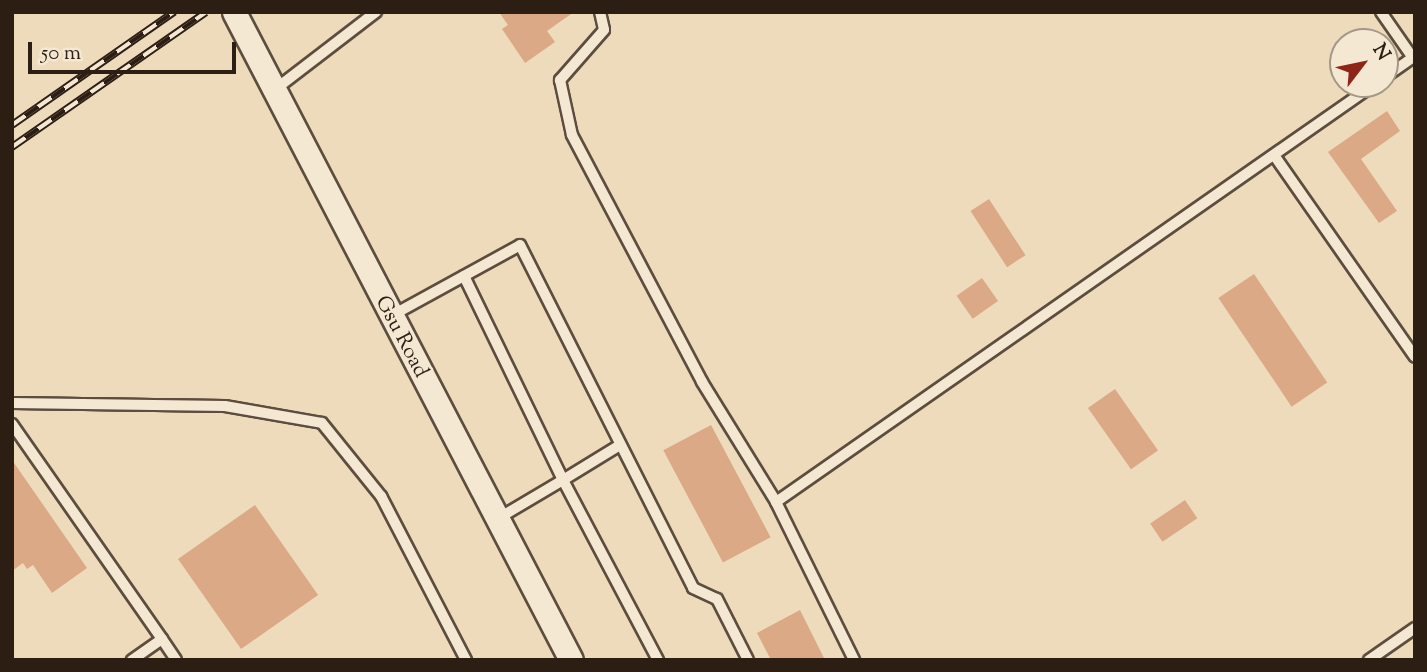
<!DOCTYPE html>
<style>
body{margin:0}
#map{position:relative;width:1427px;height:672px;overflow:hidden;background:#eedbbc;font-family:"Sorts Mill Goudy",serif}
div>[style]{position:absolute}
[style*='--x']{left:calc(var(--x)*1px);top:calc(var(--y)*1px);width:calc(var(--w)*1px);rotate:calc(var(--a)*1deg)}
.building>*{inset:0;background:#dba986;transform-origin:0 0}
.roads{filter:drop-shadow(2px 0 #5d4d3e) drop-shadow(-2px 0 #5d4d3e) drop-shadow(0 2px #5d4d3e) drop-shadow(0 -2px #5d4d3e)}
.service>*{height:10px;margin:-5px;padding:0 5px;transform-origin:5px;border-radius:5px;background:#f4e8d3}
.minor>*{height:23px;margin:-11.5px;padding:0 11.5px;transform-origin:11.5px;border-radius:11.5px;background:#f4e8d3}
.rail>*{height:8px;margin-top:-4px;transform-origin:0;background:repeating-linear-gradient(90deg,#f4e8d3 0 16px,#2d1e14 0 32px);box-sizing:border-box;border-block:2px solid #2d1e14}
span{translate:-50% -50%;white-space:nowrap;text-align:center;line-height:1.15;-webkit-text-stroke:5px #f4e8d3;paint-order:stroke}
.street-label{font-size:21px;color:#2d1e14}
.frame{position:absolute;inset:0;border:14px solid #2d1e14;pointer-events:none}
.north{position:absolute;left:1329px;top:28px;width:70px;height:70px;box-sizing:border-box;background:#f4e8d3;border:2px solid #a49787;border-radius:50%;rotate:58deg;font-size:19px;font-weight:700;line-height:28px;text-align:center;color:#2d1e14}
.north::after{content:'';display:block;margin:auto;width:24px;height:32px;background:#8f2418;clip-path:polygon(50% 0,100% 100%,50% 72%,0 100%)}
.scale{position:absolute;left:28px;top:42px;width:208px;height:32px;box-sizing:border-box;border:4px solid #2d1e14;border-top:0;padding-left:9px;font-size:21px;line-height:24px;white-space:nowrap;color:#2d1e14;-webkit-text-stroke:5px #f4e8d3;paint-order:stroke}
</style>
<div id="map">
<div class="building">
<i style="clip-path:polygon(499px 12px,574px 12px,547px 31px,555px 42px,525px 63px,502px 29px,508px 25px)"></i>
<i style="clip-path:polygon(1387px 111px,1400px 131px,1361px 159px,1397px 211px,1379px 223px,1328px 152px)"></i>
<i style="left:989px;top:199px;width:67px;height:22px;rotate:57deg"></i>
<i style="left:1254px;top:274px;width:131px;height:43px;rotate:56deg"></i>
<i style="left:982px;top:278px;width:28px;height:31px;rotate:55deg"></i>
<i style="left:1115px;top:389px;width:75px;height:33px;rotate:55deg"></i>
<i style="left:711px;top:425px;width:127px;height:54px;rotate:62deg"></i>
<i style="clip-path:polygon(12px 460px,87px 568px,52px 593px,33px 565px,27px 569px,23px 563px,12px 571px)"></i>
<i style="left:1185px;top:500px;width:22px;height:42px;rotate:56deg"></i>
<i style="left:255px;top:505px;width:110px;height:94px;rotate:55deg"></i>
<i style="clip-path:polygon(800px 610px,825px 660px,771px 660px,757px 633px)"></i>
</div>
<div class="roads">
<div class="service">
<i style="--x:600;--y:12;--w:18;--a:77"></i>
<i style="--x:604;--y:30;--w:67;--a:131.3"></i>
<i style="--x:560;--y:80;--w:56;--a:77.7"></i>
<i style="--x:572;--y:135;--w:279;--a:62.2"></i>
<i style="--x:702;--y:382;--w:141;--a:58.3"></i>
<i style="--x:776;--y:502;--w:176;--a:63.7"></i>
<i style="--x:1381;--y:12;--w:56;--a:55.2"></i>
<i style="--x:1385;--y:77;--w:37;--a:-35"></i>
<i style="--x:273;--y:91;--w:130;--a:-37.5"></i>
<i style="--x:1274;--y:155;--w:246;--a:55.1"></i>
<i style="--x:464;--y:276;--w:227;--a:64.1"></i>
<i style="--x:563;--y:480;--w:77;--a:149.4"></i>
<i style="--x:391;--y:316;--w:147;--a:-28.8"></i>
<i style="--x:520;--y:245;--w:384;--a:63.2"></i>
<i style="--x:693;--y:588;--w:26;--a:25"></i>
<i style="--x:717;--y:599;--w:68;--a:63.1"></i>
<i style="--x:12;--y:403;--w:213;--a:0.8"></i>
<i style="--x:225;--y:406;--w:98;--a:9.9"></i>
<i style="--x:322;--y:423;--w:94;--a:51.1"></i>
<i style="--x:381;--y:496;--w:185;--a:62.6"></i>
<i style="--x:12;--y:424;--w:262;--a:55.1"></i>
<i style="--x:162;--y:639;--w:37;--a:145"></i>
<i style="--x:620;--y:445;--w:67;--a:148.4"></i>
<i style="--x:563;--y:480;--w:204;--a:62.2"></i>
<i style="--x:776;--y:502;--w:730;--a:-34.91"></i>
<i style="--x:162;--y:639;--w:25;--a:56"></i>
<i style="--x:1369;--y:660;--w:56;--a:-34.8"></i>
</div>
<div class="minor">
<i style="--x:234;--y:12;--w:730;--a:62.52"></i>
</div>
</div>
<div class="rail">
<i style="--x:12;--y:125;--w:198;--a:-34.9"></i>
<i style="--x:12;--y:147;--w:236;--a:-34.8"></i>
</div>
<div class="street-label">
<span style="left:401px;top:337px;rotate:62deg">Gsu Road</span>
</div>
<div class="frame"></div>
<div class="north">N</div>
<div class="scale">50 m</div>
</div>
